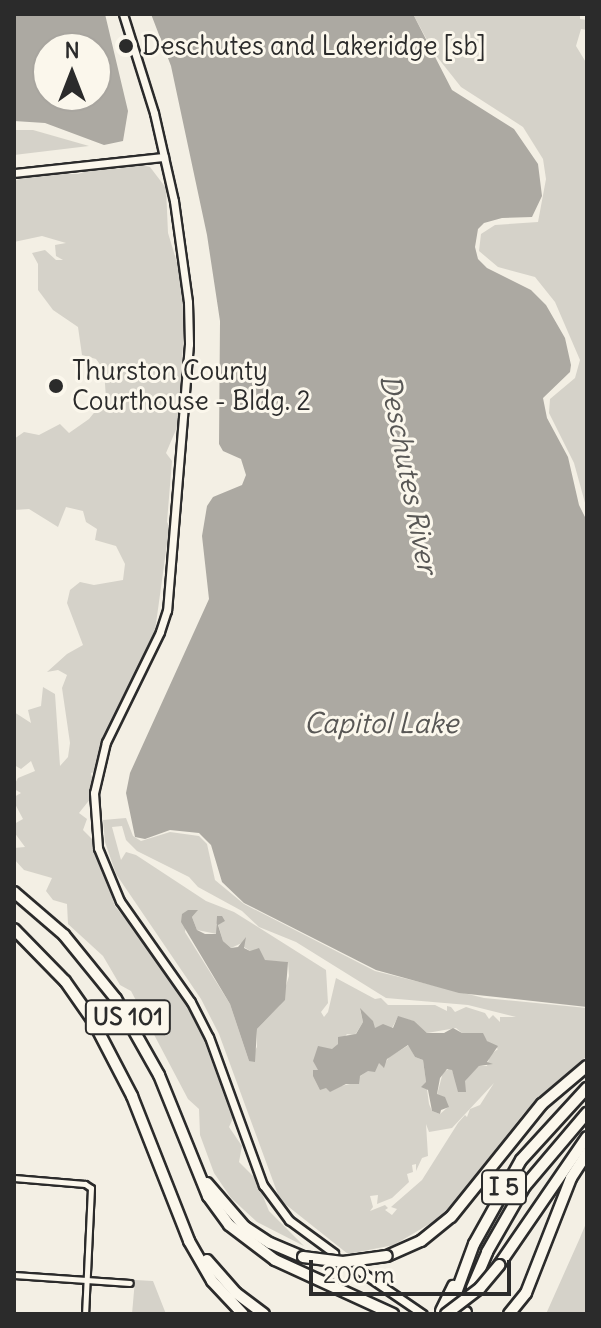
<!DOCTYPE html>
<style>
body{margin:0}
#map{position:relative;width:601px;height:1328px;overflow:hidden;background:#f3efe4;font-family:Delius,sans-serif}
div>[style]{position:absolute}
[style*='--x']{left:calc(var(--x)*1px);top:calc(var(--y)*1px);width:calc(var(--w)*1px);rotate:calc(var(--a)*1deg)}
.green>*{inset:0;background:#d5d2c9}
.water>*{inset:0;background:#aca9a2}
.roads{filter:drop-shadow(2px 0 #2b2b2b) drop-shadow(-2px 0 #2b2b2b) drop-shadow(0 2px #2b2b2b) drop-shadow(0 -2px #2b2b2b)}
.minor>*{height:5px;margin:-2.5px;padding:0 2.5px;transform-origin:2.5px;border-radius:2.5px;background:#fbf7ec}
.tertiary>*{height:7px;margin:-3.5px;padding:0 3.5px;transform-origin:3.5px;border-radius:3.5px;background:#fbf7ec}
.motorway>*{height:10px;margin:-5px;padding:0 5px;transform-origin:5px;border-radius:5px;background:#fbf7ec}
.bridges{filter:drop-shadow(2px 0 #2b2b2b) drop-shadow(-2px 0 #2b2b2b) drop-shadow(0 2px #2b2b2b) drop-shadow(0 -2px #2b2b2b)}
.motorway-bridge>*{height:10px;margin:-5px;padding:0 5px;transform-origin:5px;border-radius:5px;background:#fbf7ec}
.dots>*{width:22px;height:22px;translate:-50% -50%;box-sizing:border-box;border:4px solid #fbf7ec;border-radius:50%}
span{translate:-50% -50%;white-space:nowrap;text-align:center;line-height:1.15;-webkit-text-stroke:6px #fbf7ec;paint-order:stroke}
.shield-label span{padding:2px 6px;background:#fbf7ec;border:2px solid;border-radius:6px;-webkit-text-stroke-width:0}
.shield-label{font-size:24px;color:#2b2b2b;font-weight:700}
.poi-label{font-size:26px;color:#2b2b2b}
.left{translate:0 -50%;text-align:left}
.water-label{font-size:28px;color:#585755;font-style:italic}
.frame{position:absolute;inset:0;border:16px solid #2b2b2b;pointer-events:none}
.north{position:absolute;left:32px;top:32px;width:80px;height:80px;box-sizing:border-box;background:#fbf7ec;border:2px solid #a8a59f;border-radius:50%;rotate:0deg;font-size:22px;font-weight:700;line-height:32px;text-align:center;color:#2b2b2b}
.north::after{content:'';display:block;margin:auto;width:28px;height:36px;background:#2b2b2b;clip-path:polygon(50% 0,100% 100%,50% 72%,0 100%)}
.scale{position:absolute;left:309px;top:1260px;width:202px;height:36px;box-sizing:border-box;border:4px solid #2b2b2b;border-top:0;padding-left:10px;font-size:24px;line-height:28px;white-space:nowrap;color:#2b2b2b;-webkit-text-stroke:6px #fbf7ec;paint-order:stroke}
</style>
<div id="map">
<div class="green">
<i style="clip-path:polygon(413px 14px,580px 14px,580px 19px,587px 20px,587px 30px,581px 29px,576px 46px,587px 64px,587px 510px,574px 463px,549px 413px,550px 399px,575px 378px,580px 360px,555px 302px,535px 277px,498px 267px,479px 251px,481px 234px,495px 225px,538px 222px,546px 179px,543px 159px,523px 127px,461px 87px,434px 53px)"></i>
<i style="clip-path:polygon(14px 130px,33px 130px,89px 146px,14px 155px)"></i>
<i style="clip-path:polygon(139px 164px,150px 167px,166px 188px,168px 233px,179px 269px,185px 313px,178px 425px,166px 453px,172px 461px,167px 522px,174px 535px,167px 544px,154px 638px,110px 724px,102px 748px,101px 770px,91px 773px,95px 793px,79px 813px,87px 819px,83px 830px,92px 839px,115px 906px,169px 975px,194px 1014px,228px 1104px,235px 1114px,229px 1127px,242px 1146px,239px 1162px,256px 1179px,269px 1211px,304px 1246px,257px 1222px,231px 1198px,214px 1173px,200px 1135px,199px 1109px,188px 1099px,131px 991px,120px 985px,103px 956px,68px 924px,67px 904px,53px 900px,46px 891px,52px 878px,24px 870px,14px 859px,14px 848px,25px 847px,14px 832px,14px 824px,23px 819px,14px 802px,14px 797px,21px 793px,14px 789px,14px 785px,18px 778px,35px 771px,31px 761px,21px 769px,14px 765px,14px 712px,31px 723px,28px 710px,41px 706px,43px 687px,55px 694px,60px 766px,68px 757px,70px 743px,62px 688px,67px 675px,58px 670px,47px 672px,67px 654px,83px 645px,67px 603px,70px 590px,80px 582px,94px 585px,123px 580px,125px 564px,116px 546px,95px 540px,97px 529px,86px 522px,83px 511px,66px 507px,58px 527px,29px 509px,14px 510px,14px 439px,24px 432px,39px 435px,60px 424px,69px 433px,89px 419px,106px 398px,104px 370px,96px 359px,82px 355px,78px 327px,53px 310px,38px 290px,38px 264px,32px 253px,45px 250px,56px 260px,63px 260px,56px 256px,55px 245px,66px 243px,42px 236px,14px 242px,14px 181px,35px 174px,78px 174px,102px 166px,117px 169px)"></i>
<i style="clip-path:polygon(evenodd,126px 818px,133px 836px,141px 841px,170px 832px,199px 836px,207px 844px,215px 880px,244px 904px,375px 971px,484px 998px,587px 1008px,587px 1056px,524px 1113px,451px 1207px,436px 1220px,394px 1245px,348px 1254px,280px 1200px,219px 1034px,201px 999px,116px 874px,105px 842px,103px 820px,126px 818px,122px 826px,126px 840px,137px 851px,189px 877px,198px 887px,242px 911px,259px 927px,296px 942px,386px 998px,468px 1005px,516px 1017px,500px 1017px,500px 1022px,493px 1015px,489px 1019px,485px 1013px,466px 1007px,455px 1012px,451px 1007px,447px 1006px,447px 1011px,435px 1005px,388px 1005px,381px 998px,375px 999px,336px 978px,328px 1012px,324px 1017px,321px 1012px,328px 1003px,326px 970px,234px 912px,206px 901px,136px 855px,126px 852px,121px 860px,112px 827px,122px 826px,126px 818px,188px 910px,197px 911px,192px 917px,197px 930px,217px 934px,216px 924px,225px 921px,218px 924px,223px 941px,231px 948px,244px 942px,244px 947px,266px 961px,288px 962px,289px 976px,280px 1005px,257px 1029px,257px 1047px,249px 1061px,230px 1004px,185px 932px,188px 910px,126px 818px,360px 1009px,375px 1029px,392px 1028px,398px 1017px,413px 1021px,427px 1033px,456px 1028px,462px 1033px,476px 1033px,498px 1049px,490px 1055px,487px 1066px,479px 1066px,465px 1080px,464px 1090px,460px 1090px,451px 1068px,443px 1072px,437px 1095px,448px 1107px,440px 1114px,432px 1111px,429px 1104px,423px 1060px,415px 1057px,409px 1045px,389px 1057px,383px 1067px,379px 1062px,350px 1084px,328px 1089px,318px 1082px,318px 1067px,347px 1034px,355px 1035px,363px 1022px,360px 1009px,126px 818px,494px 1083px,480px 1105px,470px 1109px,467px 1117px,465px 1115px,458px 1123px,422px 1180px,391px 1207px,397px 1209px,392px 1215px,385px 1210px,388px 1208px,385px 1205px,370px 1211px,373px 1207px,370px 1196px,378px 1195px,377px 1204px,392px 1198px,409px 1182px,407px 1174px,413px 1172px,412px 1165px,416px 1164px,416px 1171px,422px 1158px,428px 1156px,426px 1124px,429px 1132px,452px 1128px,494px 1083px)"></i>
<i style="clip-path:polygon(587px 1221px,587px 1314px,546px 1314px,579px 1240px)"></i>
<i style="clip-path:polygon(135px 1280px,153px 1281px,166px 1314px,132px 1314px)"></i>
</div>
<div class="water">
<i style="clip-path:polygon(evenodd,14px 14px,105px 14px,128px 111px,123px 141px,104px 145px,45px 123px,14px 121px,14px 14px,48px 48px,96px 48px,96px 96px,48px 96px,48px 48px)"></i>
<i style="clip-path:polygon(151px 14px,413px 14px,452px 90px,514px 129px,538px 164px,542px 196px,532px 217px,502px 218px,484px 223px,478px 229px,475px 247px,478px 259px,487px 268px,531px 290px,546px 305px,565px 338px,571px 365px,570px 372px,543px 398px,547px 418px,568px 457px,579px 505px,587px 521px,587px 1007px,459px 993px,376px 970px,244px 903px,222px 882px,211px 845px,199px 833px,170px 830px,145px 839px,135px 837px,126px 793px,130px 773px,209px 599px,202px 536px,207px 506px,213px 497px,242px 485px,246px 475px,241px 459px,223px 451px,219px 444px,220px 321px,207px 235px,171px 66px)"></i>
<i style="clip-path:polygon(188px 910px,198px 910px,192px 917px,197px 930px,205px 934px,216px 934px,217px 916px,222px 916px,225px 921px,218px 925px,223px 941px,231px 948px,238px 947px,246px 937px,244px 948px,250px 951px,259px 948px,265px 960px,288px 962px,285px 1000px,257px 1029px,255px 1062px,249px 1061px,230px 1004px,181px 922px,182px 914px)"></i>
<i style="clip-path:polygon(360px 1008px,373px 1021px,375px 1028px,383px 1024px,393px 1028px,398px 1016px,414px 1021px,427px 1033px,444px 1033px,453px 1028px,462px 1033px,483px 1033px,487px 1041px,498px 1046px,487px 1062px,493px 1064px,479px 1066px,465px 1081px,466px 1092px,458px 1092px,452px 1070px,447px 1069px,440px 1078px,437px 1094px,445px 1097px,449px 1107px,441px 1110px,440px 1114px,432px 1111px,428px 1090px,421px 1087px,426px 1082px,423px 1060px,415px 1057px,408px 1045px,387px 1059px,384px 1068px,379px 1063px,375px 1072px,368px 1071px,360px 1076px,359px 1084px,346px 1084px,330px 1092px,326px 1088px,320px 1090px,313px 1076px,313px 1070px,318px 1070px,313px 1061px,318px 1046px,332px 1049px,338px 1044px,338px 1037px,356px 1034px,363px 1022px)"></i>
</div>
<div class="roads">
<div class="minor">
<i style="--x:14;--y:1178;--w:71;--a:4.8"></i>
<i style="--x:85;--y:1184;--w:7;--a:34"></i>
<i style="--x:91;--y:1188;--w:126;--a:92.7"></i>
<i style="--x:14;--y:1275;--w:116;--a:3.9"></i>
</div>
<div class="tertiary">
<i style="--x:123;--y:14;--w:104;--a:72.6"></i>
<i style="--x:154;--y:113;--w:90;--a:77.2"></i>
<i style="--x:174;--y:201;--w:102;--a:82.1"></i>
<i style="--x:188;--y:302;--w:42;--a:88.6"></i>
<i style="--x:189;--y:344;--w:267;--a:94.7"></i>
<i style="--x:167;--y:610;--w:23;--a:108"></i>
<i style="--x:160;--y:632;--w:123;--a:116.1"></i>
<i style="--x:106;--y:742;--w:52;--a:103.2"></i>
<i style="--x:94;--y:793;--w:55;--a:85.8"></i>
<i style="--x:98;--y:848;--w:57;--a:67.5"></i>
<i style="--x:120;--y:901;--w:123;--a:54.9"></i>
<i style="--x:191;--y:1002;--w:39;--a:63"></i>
<i style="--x:209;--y:1037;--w:158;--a:70"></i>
<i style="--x:263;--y:1185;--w:44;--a:53.4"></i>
<i style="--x:289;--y:1220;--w:56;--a:36.3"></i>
<i style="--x:14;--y:173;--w:151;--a:-6.1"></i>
<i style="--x:354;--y:1267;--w:83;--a:34.3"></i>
</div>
<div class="motorway">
<i style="--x:14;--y:892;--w:66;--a:40.7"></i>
<i style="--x:64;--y:935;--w:82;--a:50.9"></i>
<i style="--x:116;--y:999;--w:87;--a:60.5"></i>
<i style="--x:159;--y:1075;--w:131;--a:68"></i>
<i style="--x:208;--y:1196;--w:36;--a:54"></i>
<i style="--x:229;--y:1225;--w:58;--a:37.3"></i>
<i style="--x:275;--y:1260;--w:130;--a:24.6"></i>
<i style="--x:14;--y:929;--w:73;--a:45.6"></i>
<i style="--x:65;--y:981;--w:49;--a:55"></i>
<i style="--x:93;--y:1021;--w:85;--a:62.5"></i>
<i style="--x:132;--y:1096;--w:156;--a:68.5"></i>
<i style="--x:189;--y:1241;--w:46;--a:60.1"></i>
<i style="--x:212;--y:1281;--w:45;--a:46.8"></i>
<i style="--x:207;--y:1183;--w:58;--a:49.2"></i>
<i style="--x:245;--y:1227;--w:30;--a:33"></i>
<i style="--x:270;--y:1243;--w:36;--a:23"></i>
<i style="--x:387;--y:1256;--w:37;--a:-24"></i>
<i style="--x:421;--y:1241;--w:38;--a:-39"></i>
<i style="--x:451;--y:1217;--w:145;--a:-51.2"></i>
<i style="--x:542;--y:1104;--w:59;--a:-40.2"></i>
<i style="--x:207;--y:1260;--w:44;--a:48.7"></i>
<i style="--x:236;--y:1293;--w:35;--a:37"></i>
<i style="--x:499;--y:1265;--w:155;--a:-55.5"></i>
<i style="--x:472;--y:1288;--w:39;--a:-67"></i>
<i style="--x:487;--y:1252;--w:76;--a:-60.1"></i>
<i style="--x:525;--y:1186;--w:96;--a:-49.7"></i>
<i style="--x:452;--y:1304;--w:64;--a:-69.9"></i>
<i style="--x:474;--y:1244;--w:96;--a:-60.8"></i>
<i style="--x:521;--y:1160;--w:98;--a:-47.5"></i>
<i style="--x:441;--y:1311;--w:28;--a:-64"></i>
<i style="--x:465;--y:1314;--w:2;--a:-63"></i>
<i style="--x:509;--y:1314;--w:27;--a:-51"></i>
<i style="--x:526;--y:1293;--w:123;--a:-68.6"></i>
<i style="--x:571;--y:1178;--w:30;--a:-57"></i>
</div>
</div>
<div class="bridges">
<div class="motorway-bridge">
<i style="--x:303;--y:1257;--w:40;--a:7.1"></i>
<i style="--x:343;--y:1262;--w:44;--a:-7.8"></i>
<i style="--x:446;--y:1314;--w:43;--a:-37.4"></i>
<i style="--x:480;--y:1288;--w:30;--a:-50"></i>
</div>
</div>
<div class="dots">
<i style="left:126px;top:46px;background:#2b2b2b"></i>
<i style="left:56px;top:386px;background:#2b2b2b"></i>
</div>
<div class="shield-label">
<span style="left:128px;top:1017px">US 101</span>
<span style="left:504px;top:1187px">I 5</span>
</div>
<div class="poi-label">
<span class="left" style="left:142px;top:46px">Deschutes and Lakeridge [sb]</span>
<span class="left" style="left:72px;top:386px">Thurston County<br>Courthouse - Bldg. 2</span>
</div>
<div class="water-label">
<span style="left:409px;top:474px;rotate:79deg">Deschutes River</span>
<span style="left:381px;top:723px">Capitol Lake</span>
</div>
<div class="frame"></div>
<div class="north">N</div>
<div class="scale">200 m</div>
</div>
